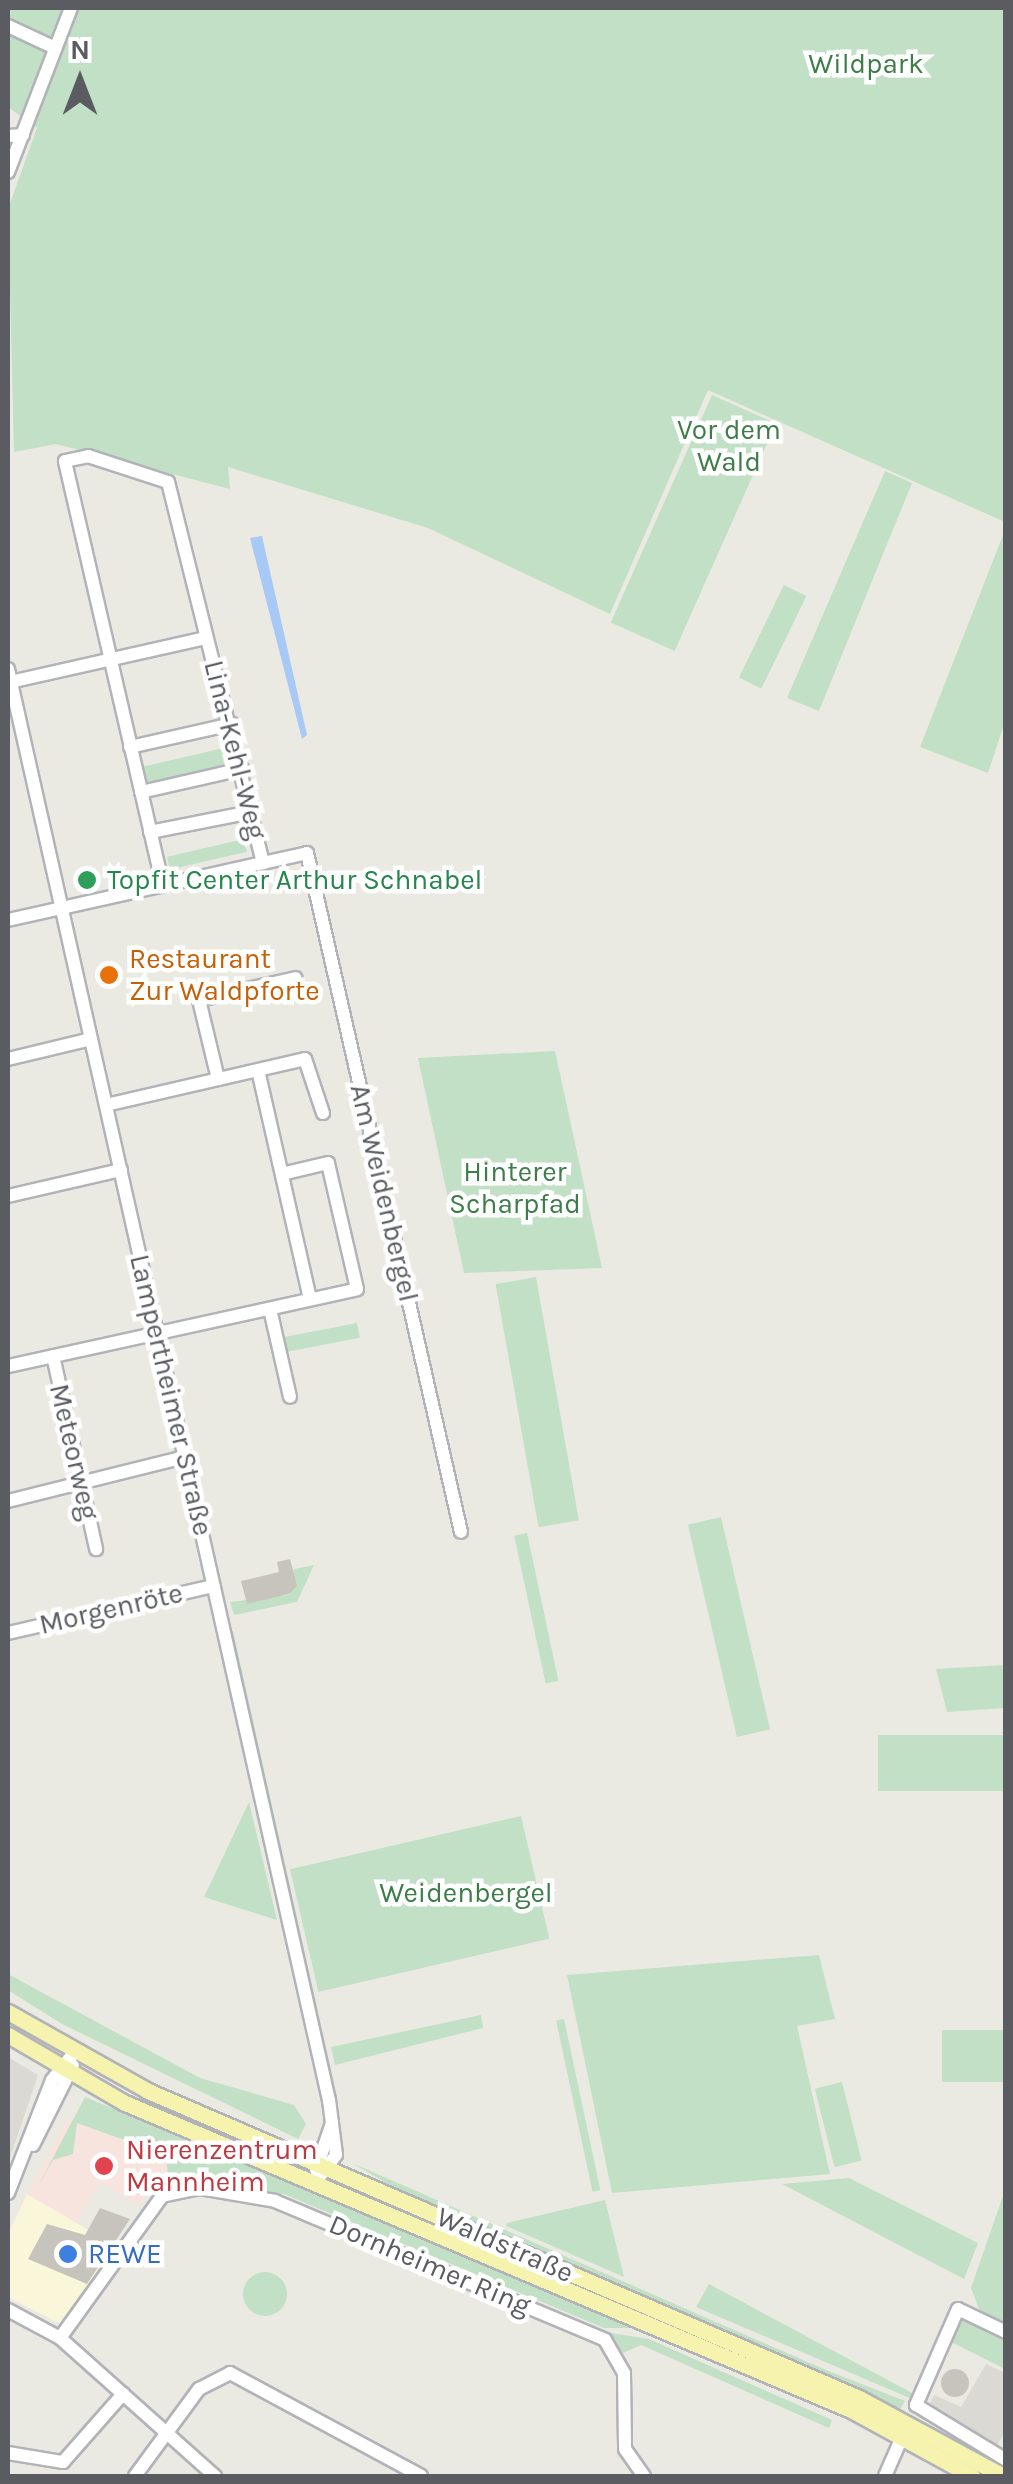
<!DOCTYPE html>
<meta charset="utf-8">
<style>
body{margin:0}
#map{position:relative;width:1013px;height:2484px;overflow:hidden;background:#ebeae2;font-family:Karla,sans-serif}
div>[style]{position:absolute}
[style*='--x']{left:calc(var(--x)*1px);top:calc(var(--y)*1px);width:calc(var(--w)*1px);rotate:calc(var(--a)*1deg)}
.commercial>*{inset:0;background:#f9f6d9}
.industrial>*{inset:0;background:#dad9d4}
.medical>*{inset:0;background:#f7e4de}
.green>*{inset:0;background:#c1e0c5;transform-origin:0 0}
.round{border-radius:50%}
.water>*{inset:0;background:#a8c9f5}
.building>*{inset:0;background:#c7c4be}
.roads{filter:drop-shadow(2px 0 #b2b3b8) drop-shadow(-2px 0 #b2b3b8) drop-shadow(0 2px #b2b3b8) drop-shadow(0 -2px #b2b3b8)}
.minor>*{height:12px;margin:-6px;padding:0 6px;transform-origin:6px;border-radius:6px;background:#fff}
.major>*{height:15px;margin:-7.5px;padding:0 7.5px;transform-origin:7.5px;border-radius:7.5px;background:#f5f3ad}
.dots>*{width:28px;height:28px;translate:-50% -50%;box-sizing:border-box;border:5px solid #fff;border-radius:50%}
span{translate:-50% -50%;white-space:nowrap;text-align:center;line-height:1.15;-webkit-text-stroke:9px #fff;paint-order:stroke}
.park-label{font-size:28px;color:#3d7d49}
.street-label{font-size:28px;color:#5a5c61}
.leisure-label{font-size:28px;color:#27864d}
.left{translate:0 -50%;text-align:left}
.food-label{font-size:28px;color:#c56008}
.health-label{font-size:28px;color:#be3a42}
.shop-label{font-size:28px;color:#366cbe}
.frame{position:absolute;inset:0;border:10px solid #5a5c61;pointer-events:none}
.north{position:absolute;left:30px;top:30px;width:100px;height:100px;-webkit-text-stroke:8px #fff;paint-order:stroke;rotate:0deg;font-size:28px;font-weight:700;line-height:40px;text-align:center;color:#5a5c61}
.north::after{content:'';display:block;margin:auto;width:35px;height:45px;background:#5a5c61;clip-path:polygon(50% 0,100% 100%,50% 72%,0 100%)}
</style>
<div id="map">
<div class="commercial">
<i style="clip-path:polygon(27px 2194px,118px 2247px,61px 2324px,8px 2297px,8px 2235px)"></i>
</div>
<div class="industrial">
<i style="clip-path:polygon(8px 2057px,38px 2075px,8px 2164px)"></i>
<i style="clip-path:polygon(986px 2364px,1005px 2373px,1005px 2432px,996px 2447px,929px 2405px,934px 2395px,961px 2407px)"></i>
</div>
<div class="medical">
<i style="clip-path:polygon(67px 2119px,166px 2156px,168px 2177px,138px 2205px,99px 2182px,77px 2223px,27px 2194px)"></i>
</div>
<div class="green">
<i style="clip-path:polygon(8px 8px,1005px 8px,1005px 522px,708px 390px,610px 614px,428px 528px,228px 467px,230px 489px,56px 444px,14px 452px,8px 209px,37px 128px,8px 107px)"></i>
<i style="left:712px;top:395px;width:70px;height:249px;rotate:24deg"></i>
<i style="clip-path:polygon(885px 471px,912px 483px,819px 711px,787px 698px)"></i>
<i style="clip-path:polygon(1005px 530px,1005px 721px,988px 773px,920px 747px)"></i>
<i style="left:784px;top:585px;width:25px;height:103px;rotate:26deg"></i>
<i style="left:224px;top:748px;width:17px;height:85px;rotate:77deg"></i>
<i style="left:244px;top:839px;width:13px;height:79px;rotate:77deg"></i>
<i style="clip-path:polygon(555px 1051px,602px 1268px,464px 1273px,418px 1058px)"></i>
<i style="left:536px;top:1277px;width:247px;height:41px;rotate:80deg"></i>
<i style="left:357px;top:1323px;width:15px;height:74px;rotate:79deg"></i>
<i style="left:721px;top:1517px;width:218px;height:34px;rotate:77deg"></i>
<i style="left:527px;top:1533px;width:151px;height:13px;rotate:78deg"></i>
<i style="clip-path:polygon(314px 1565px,297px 1602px,234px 1615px,230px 1602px,289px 1595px,294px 1569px)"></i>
<i style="clip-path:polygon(230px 1630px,233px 1631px,337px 2097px,333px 2096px)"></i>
<i style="clip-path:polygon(1005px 1665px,1005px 1708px,947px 1712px,936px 1669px)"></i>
<i style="left:1005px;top:1735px;width:56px;height:127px;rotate:90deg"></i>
<i style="clip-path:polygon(249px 1802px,277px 1920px,204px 1897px)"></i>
<i style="left:521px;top:1816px;width:126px;height:237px;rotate:77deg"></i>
<i style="clip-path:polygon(819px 1955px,835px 2019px,797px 2026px,830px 2174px,612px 2193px,567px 1975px)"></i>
<i style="clip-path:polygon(8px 1974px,200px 2078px,294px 2105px,306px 2124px,298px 2139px,62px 2024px,8px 1990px)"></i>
<i style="clip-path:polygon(481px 2015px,483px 2028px,335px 2065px,331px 2047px)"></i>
<i style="left:564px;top:2019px;width:175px;height:8px;rotate:78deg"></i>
<i style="left:1005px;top:2030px;width:52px;height:63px;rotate:90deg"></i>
<i style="left:842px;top:2082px;width:81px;height:28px;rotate:76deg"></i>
<i style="clip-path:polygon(85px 2097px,452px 2247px,636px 2328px,604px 2328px,284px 2194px,202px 2182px,156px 2187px,168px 2177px,166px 2155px,77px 2123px,73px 2154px,53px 2160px,37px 2188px)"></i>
<i style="clip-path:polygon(352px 2163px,826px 2370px,905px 2401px,899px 2411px,423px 2204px)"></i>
<i style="clip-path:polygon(849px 2178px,978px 2243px,964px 2279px,782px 2184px)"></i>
<i style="clip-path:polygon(1005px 2190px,1005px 2326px,981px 2314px,971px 2288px)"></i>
<i style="clip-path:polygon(605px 2200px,624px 2277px,506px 2226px,507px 2223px)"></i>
<i class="round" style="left:243px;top:2272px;width:44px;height:44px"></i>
<i style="clip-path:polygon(709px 2284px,914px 2394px,912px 2399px,696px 2307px)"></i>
<i style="clip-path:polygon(965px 2317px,1005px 2337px,1005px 2369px,949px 2341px)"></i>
<i style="clip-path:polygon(605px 2332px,649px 2339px,832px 2420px,829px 2428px,641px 2345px,623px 2353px)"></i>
</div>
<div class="water">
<i style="clip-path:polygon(262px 536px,307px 735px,302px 739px,250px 538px)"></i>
</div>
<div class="building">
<i style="clip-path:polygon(290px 1559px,297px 1586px,289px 1594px,247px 1604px,241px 1581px,279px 1572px,277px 1562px)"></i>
<i style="clip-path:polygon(100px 2208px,130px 2219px,87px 2284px,28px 2259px,47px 2224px,85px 2235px)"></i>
<i class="round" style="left:941px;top:2369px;width:28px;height:28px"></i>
</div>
<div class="roads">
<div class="minor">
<i style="--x:8;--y:26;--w:52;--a:25.1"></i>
<i style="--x:8;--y:136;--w:15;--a:-4"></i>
<i style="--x:8;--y:172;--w:176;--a:-69"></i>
<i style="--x:8;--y:669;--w:1467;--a:77.36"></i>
<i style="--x:329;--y:2100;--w:55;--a:82.7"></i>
<i style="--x:336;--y:2155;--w:34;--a:127"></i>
<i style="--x:10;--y:682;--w:200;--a:-12.7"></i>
<i style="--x:130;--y:747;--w:105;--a:-12.7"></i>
<i style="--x:141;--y:792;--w:104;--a:-12.8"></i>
<i style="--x:150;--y:832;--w:103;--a:-11.2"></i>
<i style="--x:163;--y:886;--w:436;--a:-103"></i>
<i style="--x:65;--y:461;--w:24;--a:-12"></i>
<i style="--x:88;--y:456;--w:84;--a:18"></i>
<i style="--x:168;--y:482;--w:393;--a:76"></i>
<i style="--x:8;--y:920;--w:306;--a:-12.6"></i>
<i style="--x:307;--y:853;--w:696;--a:77.22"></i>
<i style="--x:8;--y:1059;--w:85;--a:-13.5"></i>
<i style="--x:258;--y:1070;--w:235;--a:77.2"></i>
<i style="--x:218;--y:1079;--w:81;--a:-103.5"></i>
<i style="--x:199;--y:1000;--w:99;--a:-12.8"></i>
<i style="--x:106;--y:1105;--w:204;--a:-13"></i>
<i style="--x:305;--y:1059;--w:57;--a:71.6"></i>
<i style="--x:8;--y:1196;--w:116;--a:-13"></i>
<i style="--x:270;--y:1309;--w:90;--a:77.2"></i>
<i style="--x:53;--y:1356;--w:198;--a:77.4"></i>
<i style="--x:8;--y:1366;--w:357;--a:-12.4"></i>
<i style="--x:357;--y:1289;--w:129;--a:-103"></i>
<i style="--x:328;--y:1163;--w:47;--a:166.6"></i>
<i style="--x:8;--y:1501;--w:182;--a:-14"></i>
<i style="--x:8;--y:1633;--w:211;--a:-12.9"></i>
<i style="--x:33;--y:2145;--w:89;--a:-63.4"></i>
<i style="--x:316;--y:2170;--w:50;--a:-71.2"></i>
<i style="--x:8;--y:2193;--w:121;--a:-68.7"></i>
<i style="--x:52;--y:2080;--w:36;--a:-51"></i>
<i style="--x:8;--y:2310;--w:59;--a:28.3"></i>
<i style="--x:60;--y:2338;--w:208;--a:41.7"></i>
<i style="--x:1006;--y:2332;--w:53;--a:-154.4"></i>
<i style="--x:958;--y:2309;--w:105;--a:113.6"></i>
<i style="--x:916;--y:2405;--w:105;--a:31.4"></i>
<i style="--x:60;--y:2338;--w:175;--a:-54.3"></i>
<i style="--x:162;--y:2196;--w:39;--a:-12"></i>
<i style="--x:200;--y:2188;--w:76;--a:9.8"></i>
<i style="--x:275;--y:2201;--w:358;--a:22.8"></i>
<i style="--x:605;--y:2340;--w:38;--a:60"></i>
<i style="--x:624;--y:2373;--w:76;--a:89.2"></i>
<i style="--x:625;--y:2449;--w:33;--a:55"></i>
<i style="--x:8;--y:2453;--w:56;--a:9.3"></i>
<i style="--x:63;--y:2462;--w:91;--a:-48.6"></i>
<i style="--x:135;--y:2476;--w:108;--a:-53.7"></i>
<i style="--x:199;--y:2389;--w:35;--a:-27"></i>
<i style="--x:230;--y:2373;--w:217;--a:28.3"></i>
<i style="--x:885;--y:2476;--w:43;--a:-66.4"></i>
</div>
<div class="major">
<i style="--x:8;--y:2012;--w:161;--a:29.4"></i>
<i style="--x:148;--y:2091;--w:774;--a:23.35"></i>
<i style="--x:859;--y:2398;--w:164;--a:28.4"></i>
<i style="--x:8;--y:2035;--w:135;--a:30.2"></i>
<i style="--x:125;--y:2103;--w:788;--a:22.92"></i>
<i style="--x:851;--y:2410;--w:138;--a:28.6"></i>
</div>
</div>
<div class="dots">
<i style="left:87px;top:880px;background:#2e9e5b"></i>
<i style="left:109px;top:975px;background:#e8710a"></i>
<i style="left:104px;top:2166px;background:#e0444e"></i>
<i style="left:68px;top:2254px;background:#3f7fe0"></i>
</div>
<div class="park-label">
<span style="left:866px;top:64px">Wildpark</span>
<span style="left:729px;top:446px">Vor dem<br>Wald</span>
<span style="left:515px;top:1188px">Hinterer<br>Scharpfad</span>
<span style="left:466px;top:1893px">Weidenbergel</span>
</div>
<div class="street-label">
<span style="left:235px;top:750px;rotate:76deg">Lina-Kehl-Weg</span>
<span style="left:384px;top:1193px;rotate:77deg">Am Weidenbergel</span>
<span style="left:171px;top:1395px;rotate:77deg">Lampertheimer Straße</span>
<span style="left:74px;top:1452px;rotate:77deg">Meteorweg</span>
<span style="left:111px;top:1609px;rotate:-13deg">Morgenröte</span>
<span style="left:505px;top:2245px;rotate:24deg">Waldstraße</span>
<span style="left:430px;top:2265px;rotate:23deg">Dornheimer Ring</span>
</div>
<div class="leisure-label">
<span class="left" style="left:107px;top:880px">Topfit Center Arthur Schnabel</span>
</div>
<div class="food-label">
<span class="left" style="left:129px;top:975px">Restaurant<br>Zur Waldpforte</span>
</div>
<div class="health-label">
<span class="left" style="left:126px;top:2166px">Nierenzentrum<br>Mannheim</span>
</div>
<div class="shop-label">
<span class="left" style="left:88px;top:2254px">REWE</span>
</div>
<div class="frame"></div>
<div class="north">N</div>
</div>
